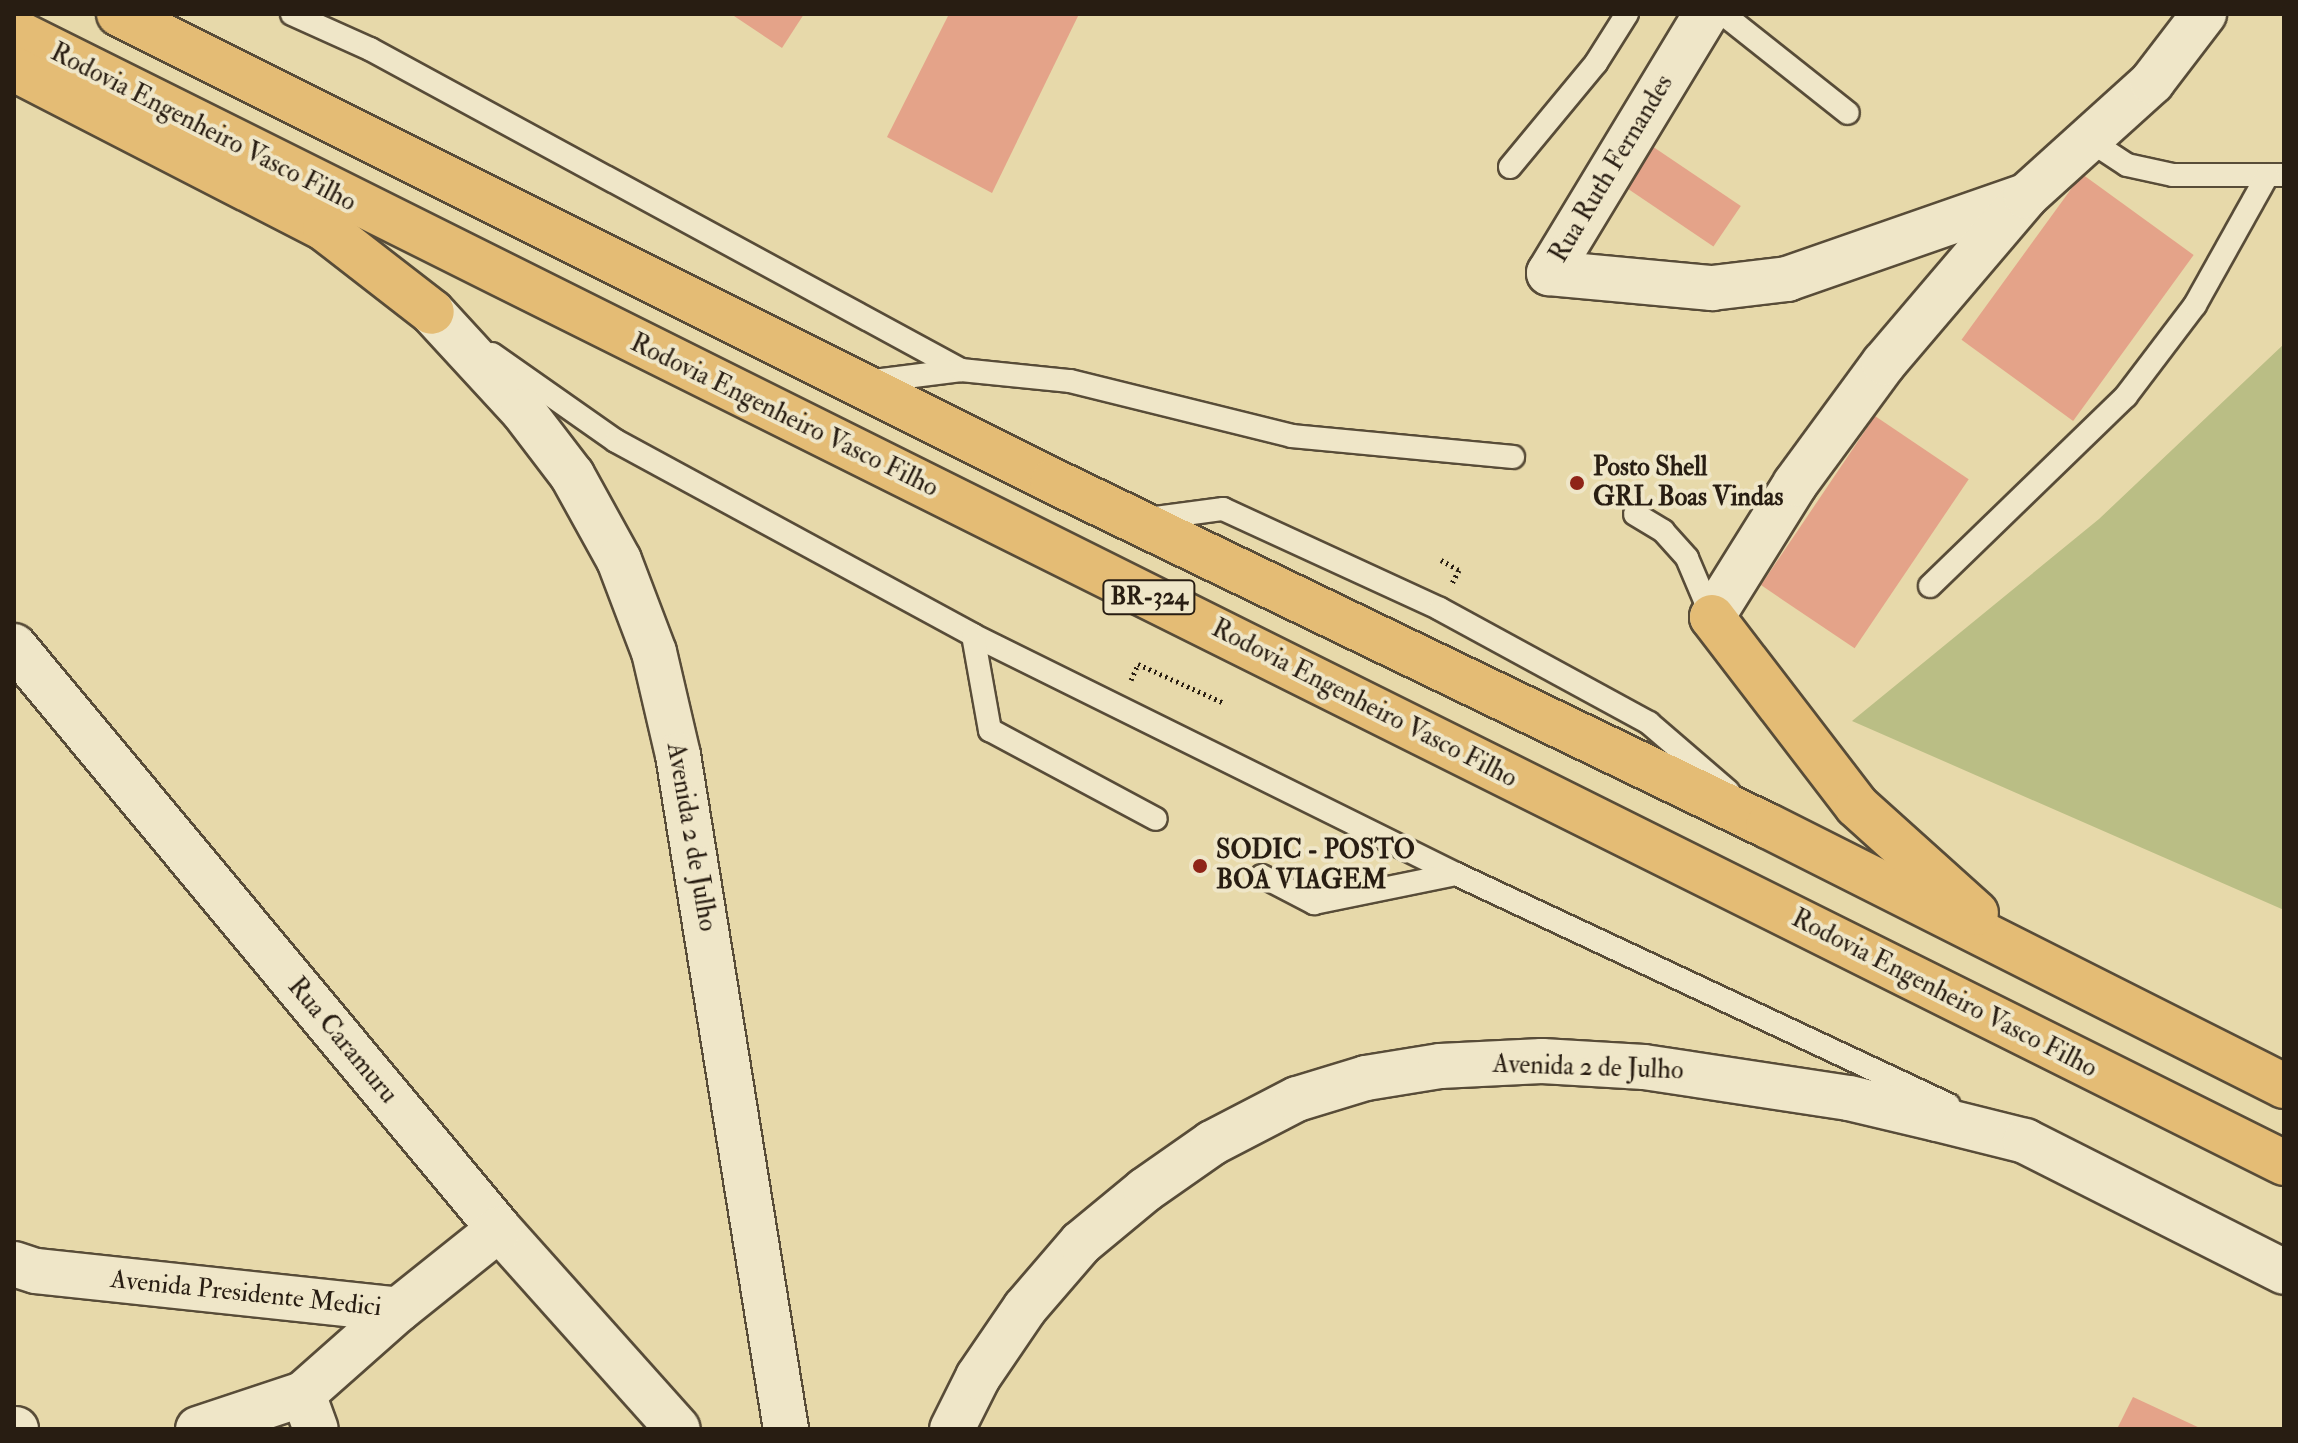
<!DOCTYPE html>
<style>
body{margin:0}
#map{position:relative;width:2298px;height:1443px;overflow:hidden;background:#e7d9aa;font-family:"IM FELL Double Pica",serif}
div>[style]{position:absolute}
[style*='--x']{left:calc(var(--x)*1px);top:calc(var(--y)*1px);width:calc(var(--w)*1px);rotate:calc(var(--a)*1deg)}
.green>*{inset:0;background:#babe85}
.building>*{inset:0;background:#e4a389;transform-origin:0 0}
.path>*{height:5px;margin-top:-2.5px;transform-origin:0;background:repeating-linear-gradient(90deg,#281d12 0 2px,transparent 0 6px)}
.roads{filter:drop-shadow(2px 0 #584c38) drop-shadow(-2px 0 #584c38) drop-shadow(0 2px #584c38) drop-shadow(0 -2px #584c38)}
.service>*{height:22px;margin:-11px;padding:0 11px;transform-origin:11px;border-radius:11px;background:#efe6c8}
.minor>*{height:44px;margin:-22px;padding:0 22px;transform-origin:22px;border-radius:22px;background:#efe6c8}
.secondary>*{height:44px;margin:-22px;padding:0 22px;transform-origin:22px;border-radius:22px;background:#efe6c8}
.motorway>*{height:44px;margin:-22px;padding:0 22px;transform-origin:22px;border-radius:22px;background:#e4bc75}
.dots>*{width:22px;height:22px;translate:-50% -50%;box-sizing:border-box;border:4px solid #efe6c8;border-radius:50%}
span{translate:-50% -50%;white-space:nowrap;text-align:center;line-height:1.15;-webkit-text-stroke:8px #efe6c8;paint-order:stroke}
.shield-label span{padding:2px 6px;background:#efe6c8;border:2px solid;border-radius:6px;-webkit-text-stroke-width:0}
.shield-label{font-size:24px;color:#281d12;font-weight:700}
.street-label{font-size:26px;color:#281d12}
.poi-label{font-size:26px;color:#281d12;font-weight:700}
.left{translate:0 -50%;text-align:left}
.frame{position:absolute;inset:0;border:16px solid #281d12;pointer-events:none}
</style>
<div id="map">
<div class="green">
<i style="clip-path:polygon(2284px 344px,2284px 910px,1852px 721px,2099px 519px)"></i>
</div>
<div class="building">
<i style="clip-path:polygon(731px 14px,804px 14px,782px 48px)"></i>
<i style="clip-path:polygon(949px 14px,1079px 14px,992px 193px,887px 137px)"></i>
<i style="left:1643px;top:140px;width:118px;height:49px;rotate:34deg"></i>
<i style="left:2082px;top:174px;width:138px;height:205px;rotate:36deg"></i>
<i style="left:1875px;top:416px;width:113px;height:204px;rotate:34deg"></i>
<i style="clip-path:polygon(2133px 1397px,2202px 1429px,2117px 1429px)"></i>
</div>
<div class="path">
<i style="--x:1441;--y:560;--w:21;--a:29"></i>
<i style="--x:1459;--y:570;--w:15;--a:118"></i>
<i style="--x:1131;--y:680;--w:17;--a:-66"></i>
<i style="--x:1138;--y:664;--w:94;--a:24.4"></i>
</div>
<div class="roads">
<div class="service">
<i style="--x:292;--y:14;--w:85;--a:24.2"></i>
<i style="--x:370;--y:49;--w:673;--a:28.51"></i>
<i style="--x:1723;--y:14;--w:159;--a:38.4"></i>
<i style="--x:2089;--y:140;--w:45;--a:33.3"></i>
<i style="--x:2127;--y:165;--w:47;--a:12.3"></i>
<i style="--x:2173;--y:175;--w:111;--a:0"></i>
<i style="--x:1510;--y:167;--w:135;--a:-50.4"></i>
<i style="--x:1596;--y:63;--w:58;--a:-57.7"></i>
<i style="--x:492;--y:354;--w:151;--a:35.1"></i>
<i style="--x:616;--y:441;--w:406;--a:28.5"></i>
<i style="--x:973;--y:635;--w:539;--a:26.33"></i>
<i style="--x:1456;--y:874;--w:544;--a:25.11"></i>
<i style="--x:866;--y:382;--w:96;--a:-7.2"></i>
<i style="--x:961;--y:370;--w:110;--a:5.8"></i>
<i style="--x:1070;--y:381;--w:229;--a:13.9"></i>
<i style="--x:1292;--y:436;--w:222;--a:5.4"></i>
<i style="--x:1635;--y:514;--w:33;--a:31"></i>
<i style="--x:1663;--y:531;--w:36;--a:48"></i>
<i style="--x:1687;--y:558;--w:64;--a:67"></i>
<i style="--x:1148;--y:519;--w:76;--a:-7.6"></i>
<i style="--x:1223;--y:509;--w:239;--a:24.7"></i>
<i style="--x:1440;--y:609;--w:238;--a:28.6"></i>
<i style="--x:1649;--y:723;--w:104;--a:40.7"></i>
<i style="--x:1930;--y:586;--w:273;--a:-44.1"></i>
<i style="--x:2126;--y:396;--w:114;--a:-52.8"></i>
<i style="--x:2195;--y:305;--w:148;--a:-60.8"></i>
<i style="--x:973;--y:635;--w:97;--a:79.9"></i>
<i style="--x:990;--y:730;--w:188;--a:28.2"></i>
<i style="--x:1262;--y:876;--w:59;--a:27.4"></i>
<i style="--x:1314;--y:903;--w:145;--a:-11.5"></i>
</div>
<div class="minor">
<i style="--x:1706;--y:14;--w:303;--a:121.2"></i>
<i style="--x:1549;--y:273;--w:164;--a:5.3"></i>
<i style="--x:1712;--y:288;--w:76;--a:-6.8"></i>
<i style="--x:1787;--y:279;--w:253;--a:-19.2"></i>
<i style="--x:1712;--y:617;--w:157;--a:-58"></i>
<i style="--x:1795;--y:484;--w:150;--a:-53.7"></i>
<i style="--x:1884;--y:363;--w:219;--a:-49.6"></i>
<i style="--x:2026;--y:196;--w:170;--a:-42.1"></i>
<i style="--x:2152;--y:82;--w:86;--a:-52.6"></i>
<i style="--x:14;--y:646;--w:758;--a:50.24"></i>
<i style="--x:499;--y:1229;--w:268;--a:48.2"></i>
<i style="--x:14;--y:1264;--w:23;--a:18"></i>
<i style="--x:36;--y:1271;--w:364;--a:6.1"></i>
<i style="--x:398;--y:1310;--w:129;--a:-38.7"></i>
<i style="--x:303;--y:1394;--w:37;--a:70"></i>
<i style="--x:14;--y:1429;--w:2;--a:0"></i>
<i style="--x:198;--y:1429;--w:111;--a:-18.4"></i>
<i style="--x:303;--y:1394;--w:127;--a:-41.5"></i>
</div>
<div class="secondary">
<i style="--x:432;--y:312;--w:134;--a:47.4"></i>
<i style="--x:523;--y:411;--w:81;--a:52.6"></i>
<i style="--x:572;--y:475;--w:97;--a:61.1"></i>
<i style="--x:619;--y:560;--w:98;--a:69.2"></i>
<i style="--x:654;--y:652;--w:106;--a:76.9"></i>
<i style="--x:678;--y:755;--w:683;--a:80.9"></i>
<i style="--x:952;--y:1429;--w:58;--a:-63.4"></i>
<i style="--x:978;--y:1377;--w:83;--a:-55.7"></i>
<i style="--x:1025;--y:1308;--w:86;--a:-49.3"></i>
<i style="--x:1081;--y:1243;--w:83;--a:-39.6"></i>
<i style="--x:1145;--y:1190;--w:82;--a:-35"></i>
<i style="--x:1212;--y:1143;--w:96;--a:-27.4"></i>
<i style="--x:1297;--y:1099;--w:72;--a:-16.9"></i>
<i style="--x:1366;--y:1078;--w:75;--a:-9.2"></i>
<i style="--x:1440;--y:1066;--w:102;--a:-2.8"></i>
<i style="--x:1542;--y:1061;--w:102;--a:3.4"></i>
<i style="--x:1644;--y:1067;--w:207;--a:8.6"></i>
<i style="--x:1849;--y:1098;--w:90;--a:13.4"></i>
<i style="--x:1937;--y:1119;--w:91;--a:14"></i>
<i style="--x:2025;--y:1141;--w:290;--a:26.8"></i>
</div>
<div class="motorway">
<i style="--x:119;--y:14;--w:1044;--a:26.57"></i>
<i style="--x:1053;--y:481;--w:794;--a:25.76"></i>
<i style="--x:1768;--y:826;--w:578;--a:26.74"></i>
<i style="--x:14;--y:31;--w:2537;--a:26.5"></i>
<i style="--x:14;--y:69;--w:350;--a:27.2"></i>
<i style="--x:325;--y:229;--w:135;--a:37.8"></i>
<i style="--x:1712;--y:617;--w:238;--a:52.5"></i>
<i style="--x:1857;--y:806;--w:160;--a:42"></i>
</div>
</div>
<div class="dots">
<i style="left:1577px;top:483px;background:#8f2418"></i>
<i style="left:1200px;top:866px;background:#8f2418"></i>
</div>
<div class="shield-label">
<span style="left:1149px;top:597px">BR-324</span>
</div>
<div class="street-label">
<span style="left:203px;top:128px;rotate:27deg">Rodovia Engenheiro Vasco Filho</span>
<span style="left:1612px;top:169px;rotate:-59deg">Rua Ruth Fernandes</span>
<span style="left:784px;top:416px;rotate:26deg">Rodovia Engenheiro Vasco Filho</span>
<span style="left:1364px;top:704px;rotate:27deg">Rodovia Engenheiro Vasco Filho</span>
<span style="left:691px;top:837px;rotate:80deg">Avenida 2 de Julho</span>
<span style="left:1944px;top:994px;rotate:27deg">Rodovia Engenheiro Vasco Filho</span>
<span style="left:342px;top:1041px;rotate:50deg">Rua Caramuru</span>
<span style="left:1588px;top:1068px;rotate:2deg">Avenida 2 de Julho</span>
<span style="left:246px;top:1294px;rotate:6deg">Avenida Presidente Medici</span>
</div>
<div class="poi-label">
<span class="left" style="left:1593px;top:483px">Posto Shell<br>GRL Boas Vindas</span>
<span class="left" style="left:1216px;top:866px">SODIC - POSTO<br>BOA VIAGEM</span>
</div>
<div class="frame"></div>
</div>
